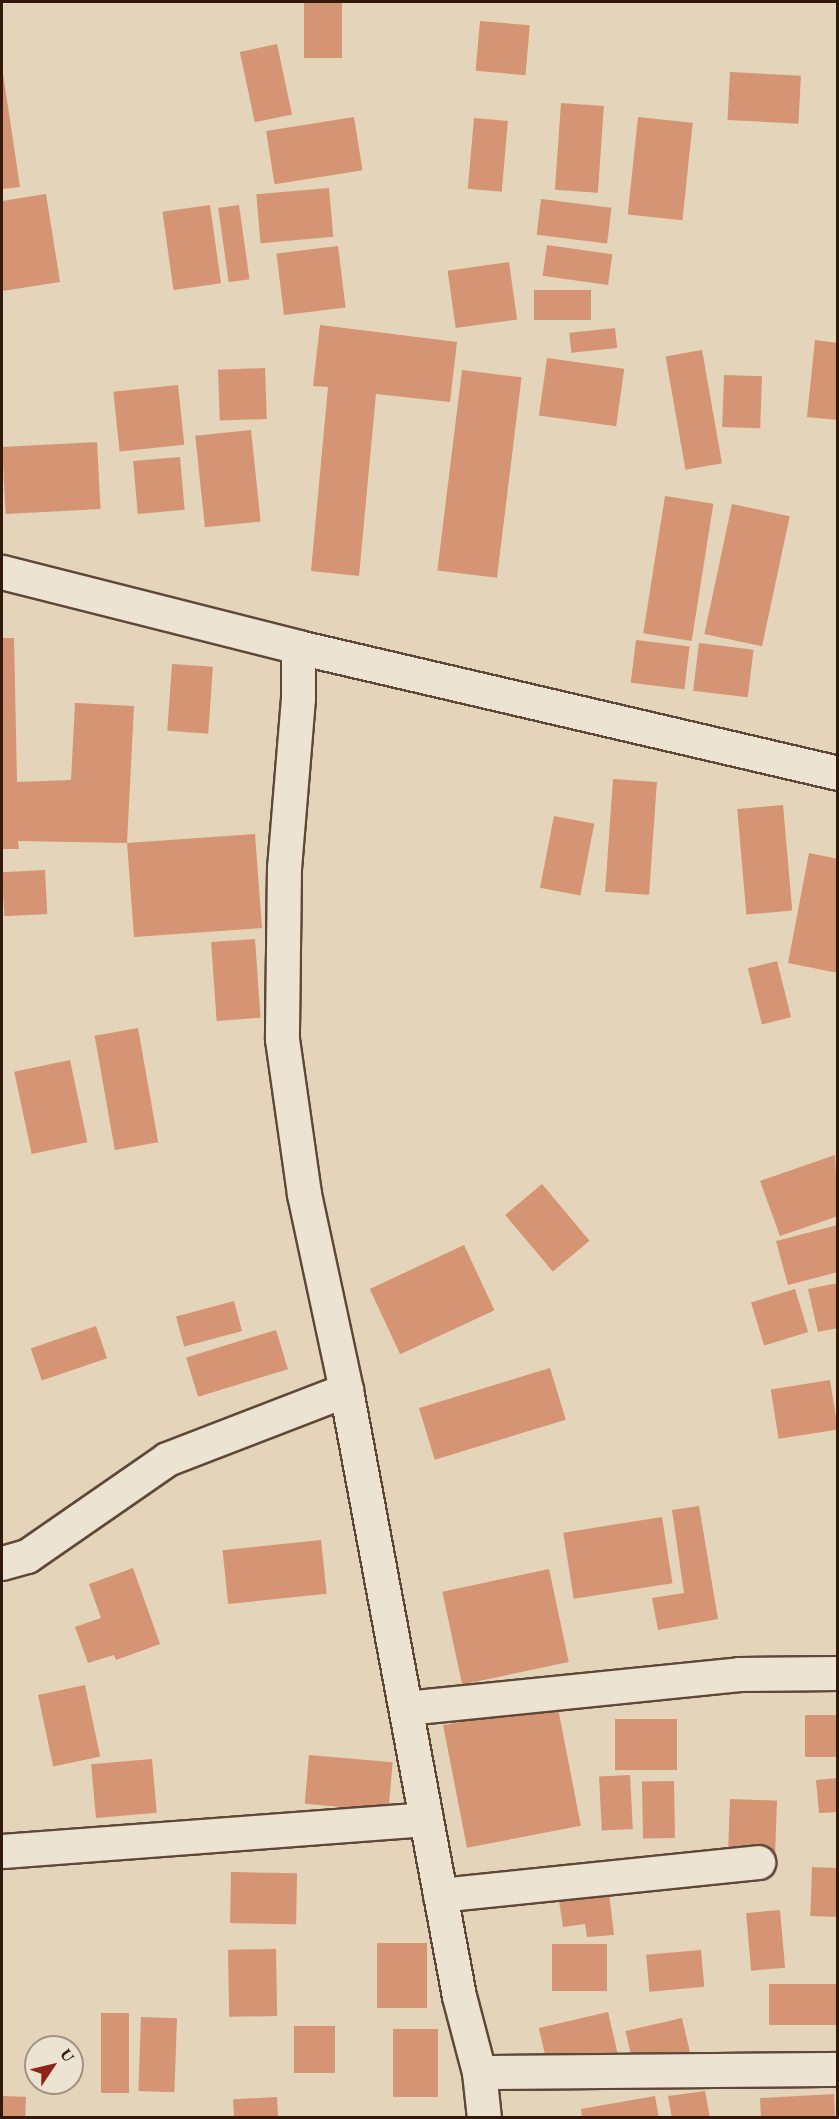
<!DOCTYPE html>
<style>
body{margin:0}
#map{position:relative;width:839px;height:2119px;overflow:hidden;background:#e4d4b9;font-family:"EB Garamond",serif}
div>[style]{position:absolute}
[style*='--x']{left:calc(var(--x)*1px);top:calc(var(--y)*1px);width:calc(var(--w)*1px);rotate:calc(var(--a)*1deg)}
.building>*{inset:0;background:#d59473;transform-origin:0 0}
.roads{filter:drop-shadow(2px 0 #5f4837) drop-shadow(-2px 0 #5f4837) drop-shadow(0 2px #5f4837) drop-shadow(0 -2px #5f4837)}
.minor>*{height:33px;margin:-16.5px;padding:0 16.5px;transform-origin:16.5px;border-radius:16.5px;background:#ede3d2}
.tertiary>*{height:33px;margin:-16.5px;padding:0 16.5px;transform-origin:16.5px;border-radius:16.5px;background:#ede3d2}
span{translate:-50% -50%;white-space:nowrap;text-align:center;line-height:1.15;-webkit-text-stroke:5px #ede3d2;paint-order:stroke}
.frame{position:absolute;inset:0;border:3px solid #33190c;pointer-events:none}
.north{position:absolute;left:24px;top:2035px;width:60px;height:60px;box-sizing:border-box;background:#ede3d2;border:2px solid #a39283;border-radius:50%;rotate:55deg;font-size:16px;font-weight:700;line-height:24px;text-align:center;color:#33190c}
.north::after{content:'';display:block;margin:auto;width:21px;height:27px;background:#8f2418;clip-path:polygon(50% 0,100% 100%,50% 72%,0 100%)}
</style>
<div id="map">
<div class="building">
<i style="left:304px;top:2px;width:38px;height:56px"></i>
<i style="left:480px;top:21px;width:50px;height:50px;rotate:5deg"></i>
<i style="left:277px;top:44px;width:72px;height:38px;rotate:78deg"></i>
<i style="clip-path:polygon(2px 67px,20px 187px,2px 189px)"></i>
<i style="left:730px;top:72px;width:71px;height:48px;rotate:3deg"></i>
<i style="left:561px;top:103px;width:43px;height:87px;rotate:4deg"></i>
<i style="left:354px;top:117px;width:54px;height:89px;rotate:81deg"></i>
<i style="left:638px;top:117px;width:55px;height:98px;rotate:6deg"></i>
<i style="left:474px;top:118px;width:34px;height:71px;rotate:5deg"></i>
<i style="left:329px;top:188px;width:49px;height:73px;rotate:85deg"></i>
<i style="clip-path:polygon(46px 194px,60px 282px,2px 291px,2px 201px)"></i>
<i style="left:541px;top:199px;width:71px;height:36px;rotate:7deg"></i>
<i style="left:210px;top:205px;width:79px;height:48px;rotate:82deg"></i>
<i style="left:239px;top:205px;width:75px;height:21px;rotate:82deg"></i>
<i style="left:547px;top:245px;width:66px;height:31px;rotate:8deg"></i>
<i style="left:338px;top:246px;width:62px;height:62px;rotate:83deg"></i>
<i style="left:509px;top:262px;width:58px;height:62px;rotate:82deg"></i>
<i style="left:534px;top:290px;width:57px;height:30px"></i>
<i style="clip-path:polygon(320px 325px,457px 342px,450px 402px,376px 394px,359px 576px,311px 571px,328px 387px,313px 386px)"></i>
<i style="left:615px;top:328px;width:20px;height:46px;rotate:84deg"></i>
<i style="clip-path:polygon(815px 340px,838px 343px,838px 420px,807px 417px)"></i>
<i style="left:702px;top:350px;width:115px;height:37px;rotate:80deg"></i>
<i style="left:547px;top:358px;width:78px;height:58px;rotate:8deg"></i>
<i style="left:265px;top:368px;width:51px;height:47px;rotate:88deg"></i>
<i style="left:462px;top:370px;width:60px;height:202px;rotate:7deg"></i>
<i style="left:724px;top:375px;width:38px;height:52px;rotate:2deg"></i>
<i style="left:178px;top:385px;width:60px;height:65px;rotate:84deg"></i>
<i style="left:251px;top:430px;width:92px;height:56px;rotate:84deg"></i>
<i style="left:97px;top:442px;width:67px;height:95px;rotate:87deg"></i>
<i style="left:180px;top:457px;width:53px;height:47px;rotate:85deg"></i>
<i style="left:665px;top:496px;width:49px;height:139px;rotate:9deg"></i>
<i style="left:732px;top:504px;width:59px;height:133px;rotate:12deg"></i>
<i style="clip-path:polygon(2px 638px,14px 638px,17px 782px,71px 780px,75px 703px,134px 706px,127px 843px,255px 834px,262px 928px,134px 937px,127px 843px,18px 841px,19px 849px,2px 849px)"></i>
<i style="left:636px;top:640px;width:54px;height:43px;rotate:7deg"></i>
<i style="left:699px;top:643px;width:55px;height:48px;rotate:7deg"></i>
<i style="left:172px;top:664px;width:41px;height:67px;rotate:4deg"></i>
<i style="left:613px;top:779px;width:44px;height:113px;rotate:4deg"></i>
<i style="left:783px;top:805px;width:106px;height:46px;rotate:85deg"></i>
<i style="left:554px;top:816px;width:41px;height:73px;rotate:11deg"></i>
<i style="clip-path:polygon(809px 853px,838px 859px,838px 973px,788px 963px)"></i>
<i style="left:45px;top:870px;width:44px;height:43px;rotate:87deg"></i>
<i style="left:255px;top:939px;width:79px;height:44px;rotate:86deg"></i>
<i style="left:777px;top:961px;width:58px;height:30px;rotate:76deg"></i>
<i style="left:138px;top:1028px;width:116px;height:44px;rotate:80deg"></i>
<i style="left:70px;top:1060px;width:84px;height:57px;rotate:78deg"></i>
<i style="clip-path:polygon(835px 1155px,838px 1216px,780px 1236px,760px 1181px)"></i>
<i style="left:542px;top:1184px;width:74px;height:48px;rotate:50deg"></i>
<i style="clip-path:polygon(838px 1225px,838px 1272px,788px 1285px,776px 1241px)"></i>
<i style="left:464px;top:1245px;width:72px;height:104px;rotate:65deg"></i>
<i style="clip-path:polygon(838px 1283px,838px 1328px,818px 1332px,808px 1289px)"></i>
<i style="left:795px;top:1289px;width:45px;height:46px;rotate:73deg"></i>
<i style="left:234px;top:1301px;width:31px;height:60px;rotate:75deg"></i>
<i style="left:96px;top:1326px;width:34px;height:69px;rotate:71deg"></i>
<i style="left:276px;top:1330px;width:41px;height:94px;rotate:73deg"></i>
<i style="left:550px;top:1368px;width:54px;height:137px;rotate:73deg"></i>
<i style="left:830px;top:1380px;width:50px;height:60px;rotate:81deg"></i>
<i style="clip-path:polygon(699px 1506px,718px 1619px,658px 1630px,652px 1598px,684px 1593px,672px 1510px)"></i>
<i style="left:662px;top:1517px;width:67px;height:100px;rotate:81deg"></i>
<i style="left:321px;top:1540px;width:54px;height:99px;rotate:84deg"></i>
<i style="clip-path:polygon(133px 1568px,160px 1644px,116px 1660px,114px 1655px,88px 1663px,75px 1627px,101px 1618px,89px 1584px)"></i>
<i style="left:549px;top:1569px;width:95px;height:109px;rotate:78deg"></i>
<i style="left:85px;top:1685px;width:73px;height:48px;rotate:78deg"></i>
<i style="left:557px;top:1703px;width:125px;height:116px;rotate:79deg"></i>
<i style="left:838px;top:1715px;width:42px;height:33px;rotate:90deg"></i>
<i style="left:677px;top:1719px;width:51px;height:62px;rotate:90deg"></i>
<i style="left:309px;top:1755px;width:84px;height:49px;rotate:5deg"></i>
<i style="left:152px;top:1759px;width:54px;height:61px;rotate:85deg"></i>
<i style="left:630px;top:1775px;width:54px;height:31px;rotate:87deg"></i>
<i style="clip-path:polygon(838px 1778px,838px 1812px,819px 1813px,816px 1780px)"></i>
<i style="left:674px;top:1781px;width:57px;height:32px;rotate:89deg"></i>
<i style="left:730px;top:1799px;width:47px;height:52px;rotate:2deg"></i>
<i style="left:812px;top:1867px;width:26px;height:49px;rotate:2deg"></i>
<i style="left:231px;top:1872px;width:66px;height:51px;rotate:1deg"></i>
<i style="clip-path:polygon(608px 1885px,614px 1935px,587px 1937px,585px 1924px,563px 1927px,558px 1894px)"></i>
<i style="left:780px;top:1910px;width:58px;height:34px;rotate:85deg"></i>
<i style="left:377px;top:1943px;width:50px;height:65px"></i>
<i style="left:552px;top:1944px;width:55px;height:47px"></i>
<i style="left:276px;top:1949px;width:67px;height:48px;rotate:89deg"></i>
<i style="left:701px;top:1950px;width:37px;height:55px;rotate:85deg"></i>
<i style="left:838px;top:1984px;width:41px;height:69px;rotate:90deg"></i>
<i style="left:608px;top:2012px;width:43px;height:71px;rotate:77deg"></i>
<i style="left:101px;top:2013px;width:28px;height:80px"></i>
<i style="left:141px;top:2017px;width:36px;height:74px;rotate:2deg"></i>
<i style="left:682px;top:2018px;width:36px;height:58px;rotate:77deg"></i>
<i style="left:294px;top:2026px;width:41px;height:47px"></i>
<i style="left:393px;top:2029px;width:45px;height:68px"></i>
<i style="clip-path:polygon(705px 2091px,710px 2118px,672px 2118px,668px 2096px)"></i>
<i style="clip-path:polygon(834px 2094px,835px 2118px,761px 2118px,760px 2098px)"></i>
<i style="left:2px;top:2096px;width:24px;height:22px;rotate:2deg"></i>
<i style="clip-path:polygon(655px 2096px,659px 2118px,582px 2118px,581px 2109px)"></i>
<i style="left:277px;top:2097px;width:21px;height:44px;rotate:87deg"></i>
</div>
<div class="roads">
<div class="minor">
<i style="--x:298;--y:647;--w:51;--a:90"></i>
<i style="--x:298;--y:698;--w:170;--a:94.7"></i>
<i style="--x:284;--y:867;--w:172;--a:90.7"></i>
<i style="--x:282;--y:1039;--w:157;--a:81.9"></i>
<i style="--x:304;--y:1194;--w:200;--a:77.9"></i>
<i style="--x:346;--y:1390;--w:616;--a:79.44"></i>
<i style="--x:459;--y:1996;--w:79;--a:75.3"></i>
<i style="--x:479;--y:2072;--w:46;--a:83.8"></i>
<i style="--x:2;--y:1563;--w:26;--a:-16"></i>
<i style="--x:27;--y:1556;--w:170;--a:-34.7"></i>
<i style="--x:167;--y:1459;--w:192;--a:-21.1"></i>
<i style="--x:406;--y:1708;--w:335;--a:-5.8"></i>
<i style="--x:739;--y:1674;--w:99;--a:-0.6"></i>
<i style="--x:2;--y:1851;--w:425;--a:-4.3"></i>
<i style="--x:440;--y:1895;--w:320;--a:-5.9"></i>
<i style="--x:479;--y:2072;--w:359;--a:-0.5"></i>
</div>
<div class="tertiary">
<i style="--x:2;--y:572;--w:305;--a:14.2"></i>
<i style="--x:298;--y:647;--w:555;--a:13.13"></i>
</div>
</div>
<div class="frame"></div>
<div class="north">U</div>
</div>
